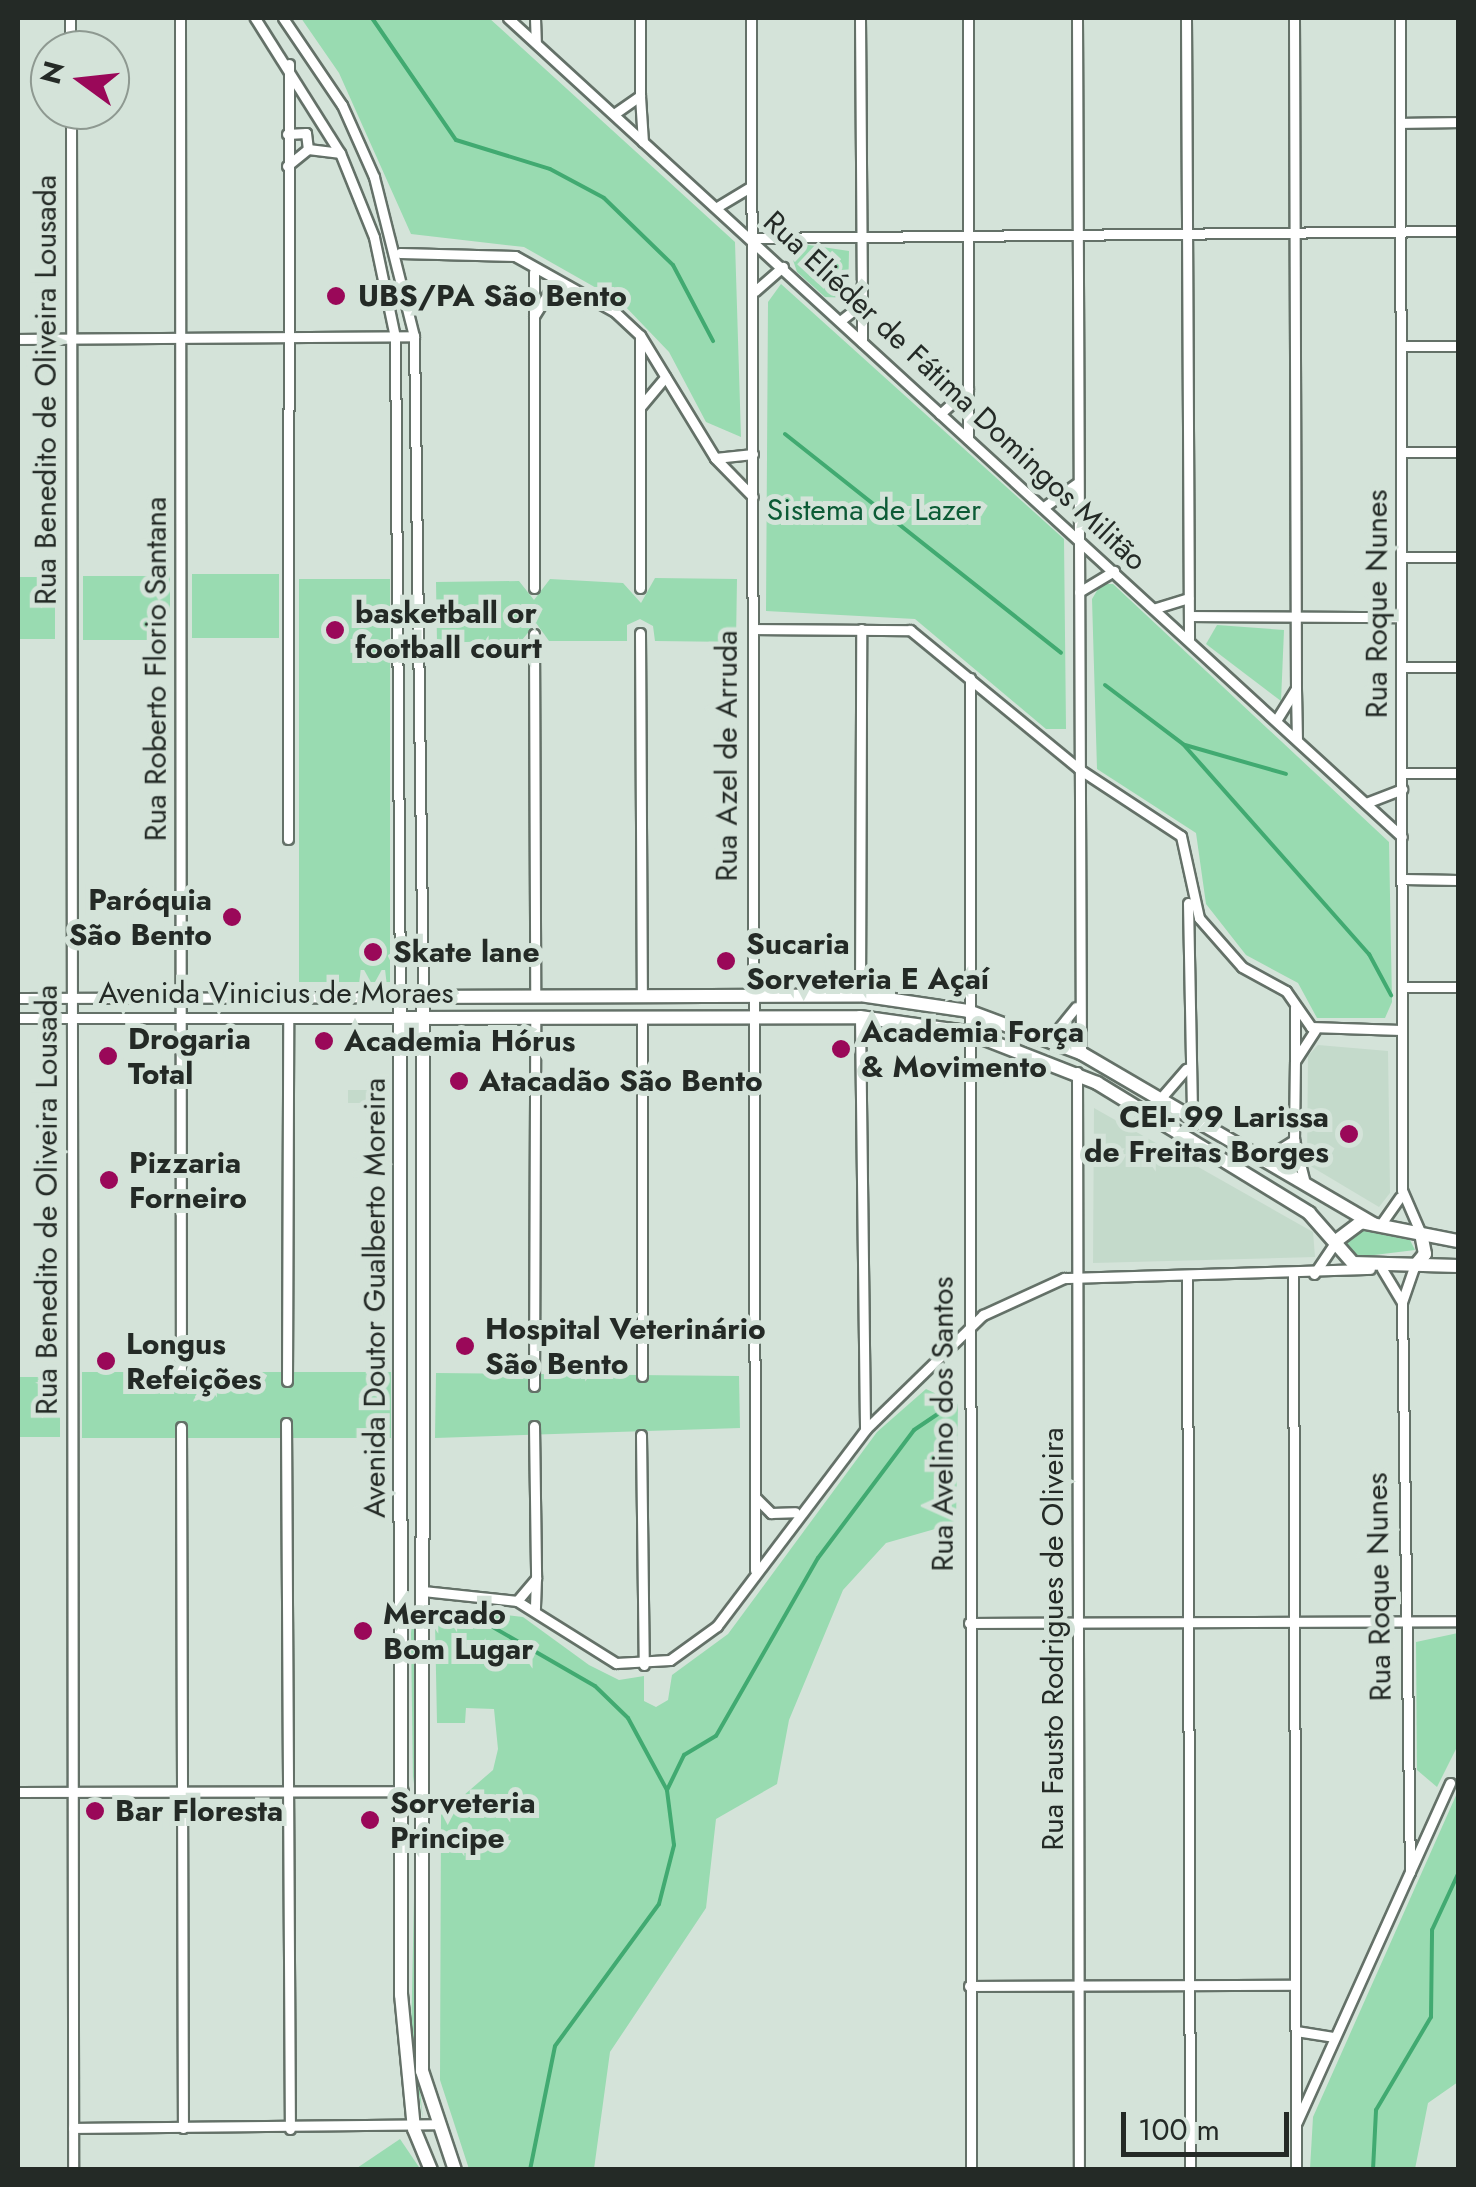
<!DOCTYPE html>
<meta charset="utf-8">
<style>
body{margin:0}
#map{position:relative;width:1476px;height:2187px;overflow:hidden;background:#d4e3d9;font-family:Jost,sans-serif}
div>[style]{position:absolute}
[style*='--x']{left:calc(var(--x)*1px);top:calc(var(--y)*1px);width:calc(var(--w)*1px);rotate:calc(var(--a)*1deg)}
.built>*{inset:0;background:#c4dacb;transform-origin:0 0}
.green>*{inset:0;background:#99dbb1;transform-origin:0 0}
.stream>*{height:4px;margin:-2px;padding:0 2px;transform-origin:2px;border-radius:2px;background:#41aa71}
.roads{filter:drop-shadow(2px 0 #647168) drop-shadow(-2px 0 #647168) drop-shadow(0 2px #647168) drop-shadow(0 -2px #647168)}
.minor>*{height:9px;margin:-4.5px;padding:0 4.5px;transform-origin:4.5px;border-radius:4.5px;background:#fff}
.secondary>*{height:12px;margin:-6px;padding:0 6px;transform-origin:6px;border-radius:6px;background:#fff}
.dots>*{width:28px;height:28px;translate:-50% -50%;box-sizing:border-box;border:5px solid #d4e3d9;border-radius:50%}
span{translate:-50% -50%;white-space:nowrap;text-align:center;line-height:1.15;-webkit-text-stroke:10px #d4e3d9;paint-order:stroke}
.poi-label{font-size:30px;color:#242a26;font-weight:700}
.left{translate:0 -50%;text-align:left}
.right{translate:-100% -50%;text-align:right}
.street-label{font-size:30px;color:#242a26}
.park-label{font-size:30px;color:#0c5b36}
.frame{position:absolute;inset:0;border:20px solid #242a26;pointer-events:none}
.north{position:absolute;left:30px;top:30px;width:100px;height:100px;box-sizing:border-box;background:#d4e3d9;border:2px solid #8e9991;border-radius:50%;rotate:285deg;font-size:28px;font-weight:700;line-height:40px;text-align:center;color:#242a26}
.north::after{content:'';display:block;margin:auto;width:35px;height:45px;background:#9a0859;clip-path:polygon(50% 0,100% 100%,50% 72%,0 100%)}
.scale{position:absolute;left:1121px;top:2112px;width:168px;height:45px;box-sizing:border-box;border:5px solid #242a26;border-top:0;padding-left:12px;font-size:30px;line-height:35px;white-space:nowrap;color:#242a26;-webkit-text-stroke:8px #d4e3d9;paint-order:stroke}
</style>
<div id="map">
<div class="built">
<i style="clip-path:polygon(1318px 1045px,1388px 1051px,1390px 1193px,1379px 1207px,1307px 1164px,1308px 1056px)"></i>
<i style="left:388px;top:1090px;width:13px;height:40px;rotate:90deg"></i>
<i style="clip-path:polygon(1094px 1108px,1313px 1232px,1315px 1257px,1093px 1263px)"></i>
</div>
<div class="green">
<i style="clip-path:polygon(301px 18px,489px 18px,735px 242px,741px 437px,706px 422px,669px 352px,621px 302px,524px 247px,411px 234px,339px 73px)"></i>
<i style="clip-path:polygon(802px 244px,849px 251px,848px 298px,825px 297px,797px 272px,792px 257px)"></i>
<i style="clip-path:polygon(781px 284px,1064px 539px,1066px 729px,1046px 729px,915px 619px,766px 611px,768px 302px)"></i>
<i style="left:192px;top:574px;width:87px;height:64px"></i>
<i style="left:170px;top:576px;width:64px;height:87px;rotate:90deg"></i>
<i style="left:18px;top:577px;width:37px;height:62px"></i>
<i style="clip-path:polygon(655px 578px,737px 579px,736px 642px,655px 641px,653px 626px,640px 619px,627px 625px,627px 641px,549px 641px,536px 623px,522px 640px,437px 643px,436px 582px,519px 581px,534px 600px,550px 579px,623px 583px,641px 603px)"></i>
<i style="left:390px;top:579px;width:403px;height:91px;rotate:90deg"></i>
<i style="clip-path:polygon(1101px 584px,1113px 584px,1389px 842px,1392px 1002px,1385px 1018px,1317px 1018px,1298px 983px,1246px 955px,1206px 904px,1196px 833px,1097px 769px,1092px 599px)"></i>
<i style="clip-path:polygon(1217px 625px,1284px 630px,1281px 701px,1206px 644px)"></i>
<i style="clip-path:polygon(1359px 1230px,1410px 1240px,1415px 1250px,1358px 1257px,1345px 1242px)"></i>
<i style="left:391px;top:1372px;width:66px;height:309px;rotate:90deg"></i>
<i style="clip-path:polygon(436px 1373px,739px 1376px,740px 1428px,435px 1438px)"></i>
<i style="left:18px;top:1377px;width:42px;height:60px"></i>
<i style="clip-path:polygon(926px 1389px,958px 1404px,956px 1523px,886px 1543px,843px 1590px,789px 1720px,777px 1784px,716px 1819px,706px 1908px,610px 2052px,594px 2169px,469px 2169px,440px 2080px,441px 1815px,493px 1770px,498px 1749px,494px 1709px,466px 1708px,465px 1723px,437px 1723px,435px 1622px,449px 1608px,523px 1617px,589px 1665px,619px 1680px,644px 1676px,644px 1701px,656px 1707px,668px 1700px,672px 1675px,728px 1634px,877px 1432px)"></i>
<i style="clip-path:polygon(415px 1599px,417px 1751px,413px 1784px,411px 1633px)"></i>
<i style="clip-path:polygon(1458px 1633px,1458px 1745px,1437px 1787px,1417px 1770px,1416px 1642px)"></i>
<i style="clip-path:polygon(1458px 1791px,1458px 2082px,1428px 2103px,1415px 2169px,1310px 2169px,1313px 2117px)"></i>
<i style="clip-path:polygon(416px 1800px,415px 2043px,423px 2120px,411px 2041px)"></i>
<i style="left:400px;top:2139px;width:36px;height:304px;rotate:56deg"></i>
</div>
<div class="stream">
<i style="--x:372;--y:18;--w:148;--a:55.5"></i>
<i style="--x:456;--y:140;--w:98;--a:17.1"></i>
<i style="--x:550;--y:169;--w:61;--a:28.2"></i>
<i style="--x:604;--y:198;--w:96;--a:44.2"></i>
<i style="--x:673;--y:265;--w:86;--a:62.2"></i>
<i style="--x:785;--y:434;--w:352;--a:38.4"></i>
<i style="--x:1105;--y:685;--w:98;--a:37.1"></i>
<i style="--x:1183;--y:744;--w:281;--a:48.5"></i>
<i style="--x:1369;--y:954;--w:47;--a:61.8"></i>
<i style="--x:1185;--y:745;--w:105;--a:16"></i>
<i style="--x:465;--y:1611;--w:150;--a:30"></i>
<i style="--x:595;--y:1686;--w:46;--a:44.1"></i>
<i style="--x:628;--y:1718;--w:82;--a:61.6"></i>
<i style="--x:530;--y:2170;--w:126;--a:-78.6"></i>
<i style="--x:555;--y:2046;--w:176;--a:-53.8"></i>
<i style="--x:659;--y:1904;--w:61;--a:-75.7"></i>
<i style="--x:674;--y:1845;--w:55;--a:-97.3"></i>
<i style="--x:667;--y:1790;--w:39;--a:-64"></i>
<i style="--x:684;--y:1755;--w:37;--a:-31"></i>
<i style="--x:716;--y:1736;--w:205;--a:-60.2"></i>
<i style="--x:818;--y:1558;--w:160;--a:-53.1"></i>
<i style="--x:914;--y:1430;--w:30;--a:-34"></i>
<i style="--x:1373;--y:2170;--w:60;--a:-87.1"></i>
<i style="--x:1376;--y:2110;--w:108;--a:-59.4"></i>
<i style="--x:1431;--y:2017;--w:87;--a:-89.3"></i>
<i style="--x:1432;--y:1930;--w:62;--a:-65.1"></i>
</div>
<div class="roads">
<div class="minor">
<i style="--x:70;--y:18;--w:32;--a:90"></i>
<i style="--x:180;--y:18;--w:1362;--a:89.96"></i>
<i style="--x:283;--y:18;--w:105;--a:55.9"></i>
<i style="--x:342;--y:105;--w:79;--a:66"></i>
<i style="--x:374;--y:177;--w:164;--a:75.9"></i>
<i style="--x:414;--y:336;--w:660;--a:89.22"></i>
<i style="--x:508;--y:18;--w:1212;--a:42.49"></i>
<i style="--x:535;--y:18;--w:25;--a:88"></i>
<i style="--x:751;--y:18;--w:1552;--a:89.85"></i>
<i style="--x:860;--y:18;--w:286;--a:89.6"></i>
<i style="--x:1077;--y:18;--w:1035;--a:89.78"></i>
<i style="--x:1186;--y:18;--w:621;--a:89.72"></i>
<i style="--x:1294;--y:18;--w:671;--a:89.83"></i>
<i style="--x:1400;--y:18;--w:1172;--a:89.9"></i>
<i style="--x:1402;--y:1190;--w:48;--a:66.6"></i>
<i style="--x:640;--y:96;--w:78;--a:-90"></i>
<i style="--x:71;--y:110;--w:2060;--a:89.94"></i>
<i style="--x:614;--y:114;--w:32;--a:-35"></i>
<i style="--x:640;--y:96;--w:46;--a:86.3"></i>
<i style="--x:1400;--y:123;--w:58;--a:-1"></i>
<i style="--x:287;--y:134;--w:19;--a:-3"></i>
<i style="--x:306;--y:133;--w:16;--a:83"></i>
<i style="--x:287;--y:166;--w:27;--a:-39"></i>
<i style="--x:308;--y:149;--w:31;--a:7"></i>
<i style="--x:717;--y:207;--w:39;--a:-31"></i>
<i style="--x:753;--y:238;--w:705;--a:-0.57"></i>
<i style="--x:400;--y:253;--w:115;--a:1.5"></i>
<i style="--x:515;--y:256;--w:115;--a:29.2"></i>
<i style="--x:615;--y:312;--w:34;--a:43"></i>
<i style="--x:640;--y:335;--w:144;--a:58.6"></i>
<i style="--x:534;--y:272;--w:44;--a:90"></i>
<i style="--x:534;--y:316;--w:38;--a:-58"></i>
<i style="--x:755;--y:291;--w:37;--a:-41"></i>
<i style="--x:534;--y:316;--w:272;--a:90"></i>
<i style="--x:840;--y:321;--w:28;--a:-38"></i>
<i style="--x:862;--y:304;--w:38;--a:90"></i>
<i style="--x:640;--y:336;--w:252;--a:90"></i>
<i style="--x:18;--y:339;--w:396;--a:-0.4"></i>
<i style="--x:1402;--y:346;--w:56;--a:0"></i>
<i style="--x:968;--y:389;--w:371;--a:-90"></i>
<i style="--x:641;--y:406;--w:38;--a:-50"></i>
<i style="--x:940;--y:414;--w:38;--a:-42"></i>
<i style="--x:968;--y:389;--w:50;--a:90"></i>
<i style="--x:1402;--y:452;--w:56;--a:0"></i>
<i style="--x:753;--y:454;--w:38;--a:174"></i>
<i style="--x:715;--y:458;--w:54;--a:45.7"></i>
<i style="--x:1044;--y:507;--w:39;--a:-36"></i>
<i style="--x:1401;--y:557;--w:57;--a:0"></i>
<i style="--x:1079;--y:592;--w:41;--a:-31"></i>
<i style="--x:1156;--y:608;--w:34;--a:-17"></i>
<i style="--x:1190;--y:616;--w:211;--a:0.3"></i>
<i style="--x:753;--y:629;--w:157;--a:0.4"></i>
<i style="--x:910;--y:630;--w:219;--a:39.4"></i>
<i style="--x:1079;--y:769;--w:122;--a:33.3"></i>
<i style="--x:1181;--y:836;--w:84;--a:77.6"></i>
<i style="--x:1199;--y:918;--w:65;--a:48.7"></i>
<i style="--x:1242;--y:967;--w:50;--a:28.6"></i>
<i style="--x:1286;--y:991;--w:44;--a:55.2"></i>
<i style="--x:1311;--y:1027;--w:90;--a:1.9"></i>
<i style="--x:640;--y:633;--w:364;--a:89.7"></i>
<i style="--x:534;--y:634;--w:362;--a:89.8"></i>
<i style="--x:1402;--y:667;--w:56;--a:0"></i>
<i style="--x:970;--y:678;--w:1492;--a:89.96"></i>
<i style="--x:1277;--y:719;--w:36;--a:-58"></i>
<i style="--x:1296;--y:689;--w:50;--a:88.9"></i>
<i style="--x:1403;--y:773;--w:55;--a:0"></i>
<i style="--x:1366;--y:803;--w:39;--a:-21"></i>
<i style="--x:288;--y:839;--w:775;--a:-89.93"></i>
<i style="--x:1404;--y:879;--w:54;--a:1.1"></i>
<i style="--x:1188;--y:903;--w:214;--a:88.9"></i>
<i style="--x:1403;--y:987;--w:55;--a:0"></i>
<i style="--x:860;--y:995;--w:366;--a:-89.8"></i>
<i style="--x:18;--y:998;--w:382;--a:-0.1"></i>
<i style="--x:400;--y:997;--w:660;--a:-90.43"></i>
<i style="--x:395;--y:337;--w:102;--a:-101.9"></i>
<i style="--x:374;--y:237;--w:91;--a:-112"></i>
<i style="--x:340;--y:153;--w:160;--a:-122.2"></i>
<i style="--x:1295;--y:1007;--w:54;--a:90"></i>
<i style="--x:1295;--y:1061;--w:37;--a:-57"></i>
<i style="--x:860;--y:1017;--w:412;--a:89.3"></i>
<i style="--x:18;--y:1018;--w:382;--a:0"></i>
<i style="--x:642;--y:1018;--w:358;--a:90"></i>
<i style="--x:1050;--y:1039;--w:41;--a:-50.9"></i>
<i style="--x:1077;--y:1072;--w:1098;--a:89.9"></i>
<i style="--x:1160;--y:1099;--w:40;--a:-49"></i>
<i style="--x:1294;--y:1140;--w:79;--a:-89.3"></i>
<i style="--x:1264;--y:1159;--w:36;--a:-32"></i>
<i style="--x:1294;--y:1140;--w:44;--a:75.7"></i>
<i style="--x:1381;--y:1224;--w:33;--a:-55"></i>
<i style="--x:1382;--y:1269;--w:39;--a:59"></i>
<i style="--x:1402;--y:1302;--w:37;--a:-71"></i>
<i style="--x:1293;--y:1274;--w:896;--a:89.81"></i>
<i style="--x:1314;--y:1274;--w:40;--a:-56"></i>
<i style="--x:1187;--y:1275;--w:895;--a:89.81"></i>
<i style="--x:1402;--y:1302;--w:570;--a:89.2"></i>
<i style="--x:287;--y:1381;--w:363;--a:-89.8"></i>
<i style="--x:534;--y:1386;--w:369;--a:-89.8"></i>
<i style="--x:286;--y:1423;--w:706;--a:89.68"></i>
<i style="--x:534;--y:1426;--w:152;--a:89.2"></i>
<i style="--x:181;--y:1427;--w:701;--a:89.84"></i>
<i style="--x:641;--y:1435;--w:230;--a:89.3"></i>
<i style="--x:755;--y:1497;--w:23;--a:45"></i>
<i style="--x:771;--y:1513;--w:24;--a:-2"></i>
<i style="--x:423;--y:1591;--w:95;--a:6.1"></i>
<i style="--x:517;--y:1601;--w:117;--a:32.1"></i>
<i style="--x:616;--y:1663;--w:54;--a:-3.2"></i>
<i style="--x:670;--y:1660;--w:58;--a:-35.9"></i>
<i style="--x:717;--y:1626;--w:246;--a:-52.9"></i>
<i style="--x:865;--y:1430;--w:165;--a:-44.3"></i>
<i style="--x:983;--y:1315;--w:89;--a:-24.6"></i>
<i style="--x:1064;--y:1278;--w:306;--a:-1.7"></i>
<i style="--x:517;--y:1601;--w:30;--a:-50"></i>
<i style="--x:536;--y:1578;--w:33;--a:92"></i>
<i style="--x:969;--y:1623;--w:489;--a:-0.2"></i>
<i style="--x:18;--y:1792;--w:385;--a:-0.1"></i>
<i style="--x:969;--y:1986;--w:326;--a:-0.2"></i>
<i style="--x:1296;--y:2031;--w:39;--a:9"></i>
<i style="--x:1297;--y:2122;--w:372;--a:-65.7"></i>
<i style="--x:73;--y:2128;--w:361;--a:-0.6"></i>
</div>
<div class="secondary">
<i style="--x:423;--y:996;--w:1075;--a:90.05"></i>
<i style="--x:422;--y:2071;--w:104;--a:71.6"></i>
<i style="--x:400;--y:1018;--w:460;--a:-0.1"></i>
<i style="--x:860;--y:1017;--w:108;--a:8"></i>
<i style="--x:967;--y:1032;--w:140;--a:21.4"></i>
<i style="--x:1097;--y:1083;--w:249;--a:31.5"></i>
<i style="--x:1309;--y:1213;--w:67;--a:48.7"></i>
<i style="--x:1353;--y:1263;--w:105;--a:1.6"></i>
<i style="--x:1336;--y:1241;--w:31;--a:-37"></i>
<i style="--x:1361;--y:1222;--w:99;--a:11.1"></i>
<i style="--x:1414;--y:1267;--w:17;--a:-50"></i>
<i style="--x:1425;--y:1254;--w:20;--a:-101"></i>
<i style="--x:431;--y:2170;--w:44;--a:-112.5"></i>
<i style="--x:414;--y:2129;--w:135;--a:-95.5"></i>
<i style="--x:401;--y:1995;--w:998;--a:-90.06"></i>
<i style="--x:400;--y:997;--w:460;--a:-0.2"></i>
<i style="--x:860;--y:995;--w:109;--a:8.4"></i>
<i style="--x:968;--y:1011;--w:121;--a:20.4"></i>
<i style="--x:1081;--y:1053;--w:339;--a:30.3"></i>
</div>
</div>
<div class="dots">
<i style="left:336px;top:296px;background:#9a0859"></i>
<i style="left:335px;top:630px;background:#9a0859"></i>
<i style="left:232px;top:917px;background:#9a0859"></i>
<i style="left:373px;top:952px;background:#9a0859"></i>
<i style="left:726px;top:961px;background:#9a0859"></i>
<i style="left:324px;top:1041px;background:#9a0859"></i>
<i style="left:841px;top:1049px;background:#9a0859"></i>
<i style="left:108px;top:1056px;background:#9a0859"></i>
<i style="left:459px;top:1081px;background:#9a0859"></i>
<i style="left:1349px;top:1134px;background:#9a0859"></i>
<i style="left:109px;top:1180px;background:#9a0859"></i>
<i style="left:465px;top:1346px;background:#9a0859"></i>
<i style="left:106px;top:1361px;background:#9a0859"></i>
<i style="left:363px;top:1631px;background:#9a0859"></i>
<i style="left:95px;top:1811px;background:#9a0859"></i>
<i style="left:370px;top:1820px;background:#9a0859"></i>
</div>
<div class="poi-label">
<span class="left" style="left:358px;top:296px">UBS/PA São Bento</span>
<span class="left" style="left:355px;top:630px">basketball or<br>football court</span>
<span class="right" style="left:212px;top:917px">Paróquia<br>São Bento</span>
<span class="left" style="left:746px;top:961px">Sucaria<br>Sorveteria E Açaí</span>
<span class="left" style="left:393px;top:952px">Skate lane</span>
<span class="left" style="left:861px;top:1049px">Academia Força<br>&amp; Movimento</span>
<span class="left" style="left:128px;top:1056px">Drogaria<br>Total</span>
<span class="left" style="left:344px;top:1041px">Academia Hórus</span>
<span class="left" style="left:479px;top:1081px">Atacadão São Bento</span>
<span class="right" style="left:1329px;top:1134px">CEI- 99 Larissa<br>de Freitas Borges</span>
<span class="left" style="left:129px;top:1180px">Pizzaria<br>Forneiro</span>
<span class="left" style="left:485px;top:1346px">Hospital Veterinário<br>São Bento</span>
<span class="left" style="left:126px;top:1361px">Longus<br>Refeições</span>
<span class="left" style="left:383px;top:1631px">Mercado<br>Bom Lugar</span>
<span class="left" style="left:390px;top:1820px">Sorveteria<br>Principe</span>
<span class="left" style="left:115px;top:1811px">Bar Floresta</span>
</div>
<div class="street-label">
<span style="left:46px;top:390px;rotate:-90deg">Rua Benedito de Oliveira Lousada</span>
<span style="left:955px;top:391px;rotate:43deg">Rua Eliéder de Fátima Domingos Militão</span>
<span style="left:1377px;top:604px;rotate:-90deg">Rua Roque Nunes</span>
<span style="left:156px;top:669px;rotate:-90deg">Rua Roberto Florio Santana</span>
<span style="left:727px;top:756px;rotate:-90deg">Rua Azel de Arruda</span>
<span style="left:276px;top:993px">Avenida Vinicius de Moraes</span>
<span style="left:47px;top:1200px;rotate:-90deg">Rua Benedito de Oliveira Lousada</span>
<span style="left:375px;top:1298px;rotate:-90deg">Avenida Doutor Gualberto Moreira</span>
<span style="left:943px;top:1424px;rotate:-90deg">Rua Avelino dos Santos</span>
<span style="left:1379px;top:1587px;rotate:-91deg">Rua Roque Nunes</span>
<span style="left:1053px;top:1639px;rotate:-90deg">Rua Fausto Rodrigues de Oliveira</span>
</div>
<div class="park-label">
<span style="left:874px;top:510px">Sistema de Lazer</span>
</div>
<div class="frame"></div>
<div class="north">N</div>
<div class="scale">100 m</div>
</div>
